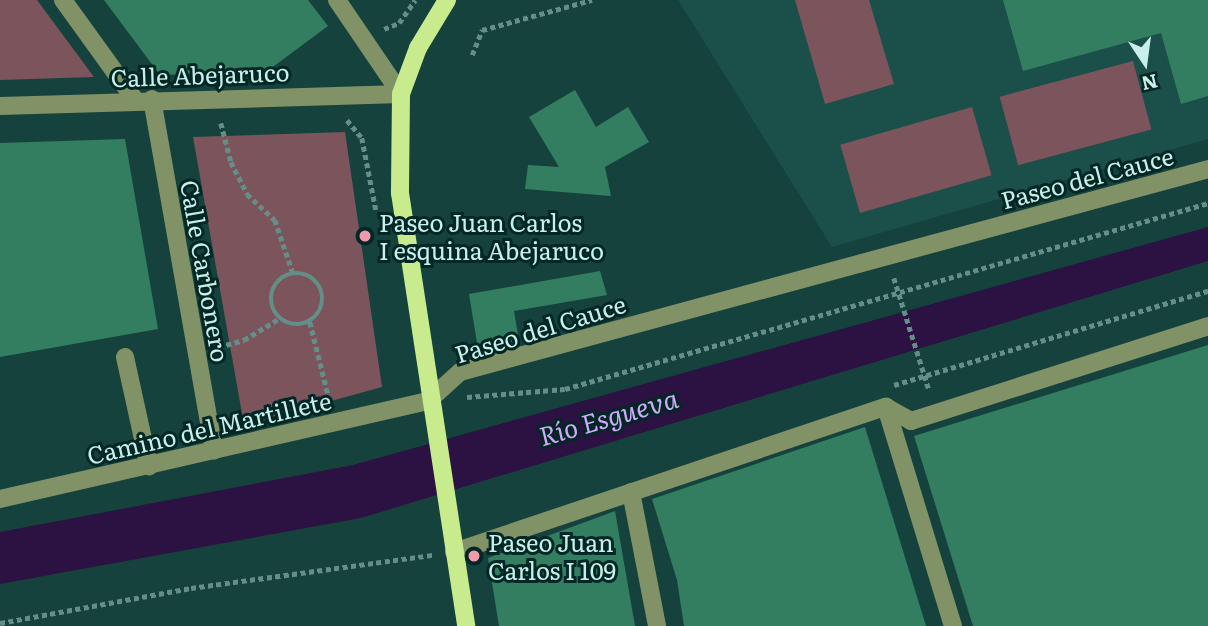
<!DOCTYPE html>
<meta charset="utf-8">
<style>
body{margin:0}
#map{position:relative;width:1208px;height:626px;overflow:hidden;background:#16423d;font-family:Literata,serif}
div>[style]{position:absolute}
[style*='--x']{left:calc(var(--x)*1px);top:calc(var(--y)*1px);width:calc(var(--w)*1px);rotate:calc(var(--a)*1deg)}
.built>*{inset:0;background:#1b4f4a}
.green>*{inset:0;background:#7b545c;transform-origin:0 0}
.water>*{inset:0;background:#2c1242}
.building>*{inset:0;background:#337e61}
.path>*{height:4.5px;margin-top:-2.25px;transform-origin:0;background:repeating-linear-gradient(90deg,#648e88 0 5px,transparent 0 8.5px)}
.path>.ring{margin:-2.25px;padding:0;box-sizing:content-box;background:none;border:4.5px solid #648e88;border-radius:50%}
.minor>*{height:18px;margin:-9px;padding:0 9px;transform-origin:9px;border-radius:9px;background:#819366}
.major>*{height:18px;margin:-9px;padding:0 9px;transform-origin:9px;border-radius:9px;background:#c8eb8e}
.dots>*{width:19px;height:19px;translate:-50% -50%;box-sizing:border-box;border:4px solid #032724;border-radius:50%}
span{translate:-50% -50%;white-space:nowrap;text-align:center;line-height:1.15;-webkit-text-stroke:6px #032724;paint-order:stroke}
.street-label{font-size:24px;color:#c8efe9}
.poi-label{font-size:24px;color:#c8efe9}
.left{translate:0 -50%;text-align:left}
.water-label{font-size:26px;color:#d0aafa;font-style:italic}
.north{position:absolute;left:1110px;top:28px;width:70px;height:70px;-webkit-text-stroke:5px #032724;paint-order:stroke;rotate:167deg;font-size:19px;font-weight:700;line-height:28px;text-align:center;color:#c8efe9}
.north::after{content:'';display:block;margin:auto;width:24px;height:32px;background:#c8efe9;clip-path:polygon(50% 0,100% 100%,50% 72%,0 100%)}
</style>
<div id="map">
<div class="built">
<i style="clip-path:polygon(678px 0,1208px 0,1208px 139px,832px 247px)"></i>
</div>
<div class="green">
<i style="clip-path:polygon(0 0,37px 0,94px 77px,0 80px)"></i>
<i style="clip-path:polygon(795px 0,869px 0,894px 84px,825px 104px)"></i>
<i style="left:1133px;top:61px;width:71px;height:138px;rotate:75deg"></i>
<i style="left:972px;top:107px;width:71px;height:137px;rotate:74deg"></i>
<i style="clip-path:polygon(345px 132px,382px 387px,244px 425px,193px 137px)"></i>
</div>
<div class="water">
<i style="clip-path:polygon(1208px 227px,1208px 261px,361px 518px,0 584px,0 532px,353px 465px)"></i>
</div>
<div class="building">
<i style="clip-path:polygon(104px 0,308px 0,328px 26px,266px 72px,160px 75px)"></i>
<i style="clip-path:polygon(1003px 0,1208px 0,1208px 96px,1181px 104px,1161px 33px,1023px 71px)"></i>
<i style="clip-path:polygon(575px 90px,596px 127px,628px 107px,649px 142px,605px 167px,611px 196px,525px 189px,528px 165px,559px 167px,529px 117px)"></i>
<i style="clip-path:polygon(125px 139px,158px 329px,0 357px,0 143px)"></i>
<i style="clip-path:polygon(600px 271px,607px 295px,514px 311px,519px 341px,478px 349px,469px 294px)"></i>
<i style="clip-path:polygon(1208px 345px,1208px 626px,973px 626px,914px 436px)"></i>
<i style="clip-path:polygon(865px 427px,926px 626px,684px 626px,677px 580px,652px 499px)"></i>
<i style="clip-path:polygon(615px 511px,635px 626px,499px 626px,488px 558px)"></i>
</div>
<div class="path">
<i style="--x:384;--y:29;--w:16;--a:-22"></i>
<i style="--x:399;--y:23;--w:28;--a:-55"></i>
<i style="--x:472;--y:55;--w:27;--a:-68"></i>
<i style="--x:482;--y:30;--w:114;--a:-15.3"></i>
<i style="--x:347;--y:120;--w:23;--a:50"></i>
<i style="--x:362;--y:138;--w:73;--a:79"></i>
<i style="--x:221;--y:123;--w:40;--a:75.6"></i>
<i style="--x:231;--y:162;--w:36;--a:63"></i>
<i style="--x:247;--y:194;--w:38;--a:43"></i>
<i style="--x:275;--y:220;--w:56;--a:71.2"></i>
<i class="ring" style="left:271px;top:273px;width:47.5px;height:47.5px"></i>
<i style="--x:894;--y:278;--w:117;--a:72.6"></i>
<i style="--x:310;--y:322;--w:82;--a:76"></i>
<i style="--x:218;--y:347;--w:27;--a:-15"></i>
<i style="--x:244;--y:340;--w:42;--a:-31.4"></i>
<i style="--x:894;--y:385;--w:328;--a:-16.7"></i>
<i style="--x:467;--y:397;--w:98;--a:-4.7"></i>
<i style="--x:565;--y:389;--w:669;--a:-16.13"></i>
<i style="--x:0;--y:623;--w:194;--a:-10.4"></i>
<i style="--x:191;--y:588;--w:244;--a:-7.8"></i>
</div>
<div class="minor">
<i style="--x:63;--y:0;--w:123;--a:54.2"></i>
<i style="--x:337;--y:0;--w:114;--a:55.8"></i>
<i style="--x:152;--y:99;--w:357;--a:80"></i>
<i style="--x:0;--y:106;--w:401;--a:-1.7"></i>
<i style="--x:125;--y:357;--w:112;--a:77.6"></i>
<i style="--x:886;--y:407;--w:229;--a:73"></i>
<i style="--x:631;--y:492;--w:136;--a:79"></i>
<i style="--x:0;--y:499;--w:439;--a:-12.9"></i>
<i style="--x:428;--y:401;--w:43;--a:-42.2"></i>
<i style="--x:460;--y:372;--w:775;--a:-15.18"></i>
<i style="--x:454;--y:552;--w:456;--a:-18.6"></i>
<i style="--x:886;--y:407;--w:29;--a:29"></i>
<i style="--x:911;--y:421;--w:312;--a:-17.7"></i>
</div>
<div class="major">
<i style="--x:447;--y:0;--w:56;--a:121.1"></i>
<i style="--x:418;--y:48;--w:49;--a:110.3"></i>
<i style="--x:401;--y:94;--w:99;--a:90.6"></i>
<i style="--x:400;--y:193;--w:438;--a:81.3"></i>
</div>
<div class="dots">
<i style="left:365px;top:236px;background:#f29aad"></i>
<i style="left:474px;top:556px;background:#f29aad"></i>
</div>
<div class="street-label">
<span style="left:200px;top:74px;rotate:-2deg">Calle Abejaruco</span>
<span style="left:1087px;top:177px;rotate:-15deg">Paseo del Cauce</span>
<span style="left:206px;top:271px;rotate:80deg">Calle Carbonero</span>
<span style="left:540px;top:328px;rotate:-17deg">Paseo del Cauce</span>
<span style="left:209px;top:427px;rotate:-13deg">Camino del Martillete</span>
</div>
<div class="poi-label">
<span class="left" style="left:379px;top:236px">Paseo Juan Carlos<br>I esquina Abejaruco</span>
<span class="left" style="left:488px;top:556px">Paseo Juan<br>Carlos I 109</span>
</div>
<div class="water-label">
<span style="left:608px;top:416px;rotate:-16deg">Río Esgueva</span>
</div>
<div class="north">N</div>
</div>
